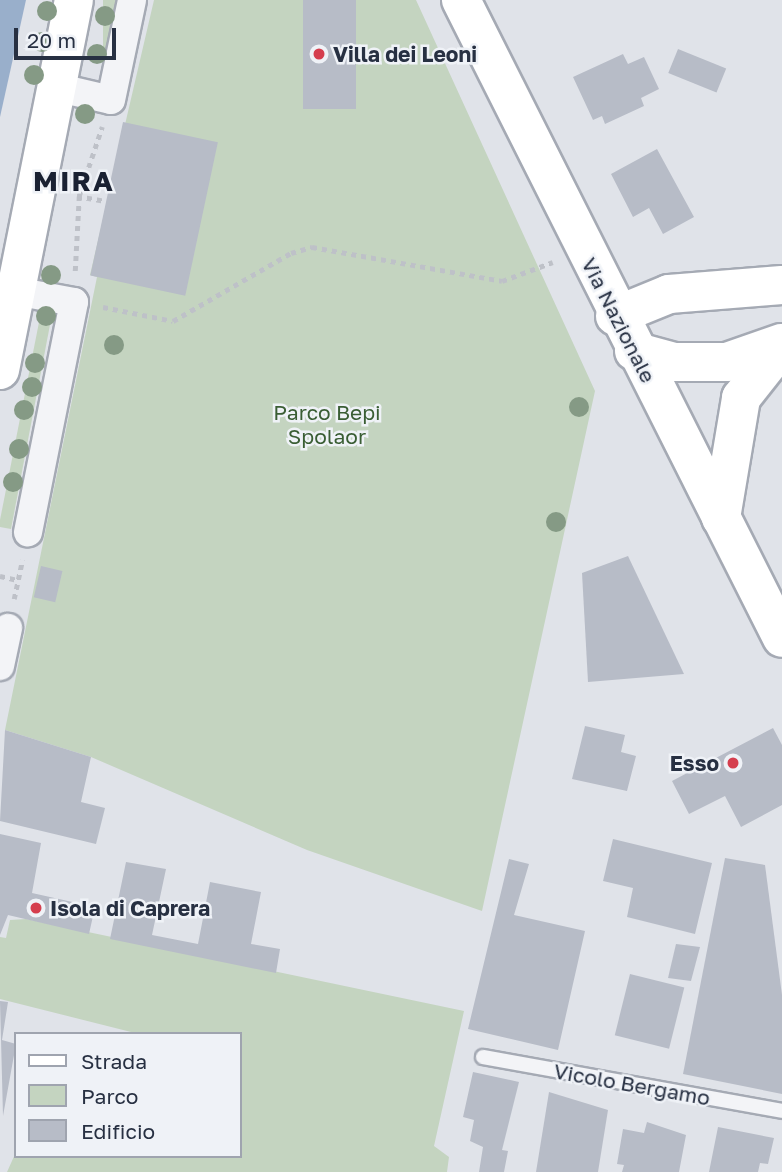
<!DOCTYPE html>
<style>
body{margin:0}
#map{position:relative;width:782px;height:1172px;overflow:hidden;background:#e0e3e9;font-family:"Golos Text",sans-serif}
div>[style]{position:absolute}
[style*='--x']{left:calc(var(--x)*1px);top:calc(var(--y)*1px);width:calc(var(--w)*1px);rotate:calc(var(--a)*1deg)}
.green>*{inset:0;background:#c4d4c0;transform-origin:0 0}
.water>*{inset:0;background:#99afcb}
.building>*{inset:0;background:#b7bcc7;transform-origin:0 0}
.path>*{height:4.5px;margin-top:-2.25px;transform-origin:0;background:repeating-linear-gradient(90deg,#bec1c8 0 5px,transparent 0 10px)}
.roads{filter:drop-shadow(2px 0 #a5aab4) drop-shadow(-2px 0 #a5aab4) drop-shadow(0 2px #a5aab4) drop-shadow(0 -2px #a5aab4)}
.lane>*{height:14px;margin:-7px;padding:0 7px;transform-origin:7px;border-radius:7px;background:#f3f4f7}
.street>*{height:28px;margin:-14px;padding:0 14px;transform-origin:14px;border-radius:14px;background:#f3f4f7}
.secondary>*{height:38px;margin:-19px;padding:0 19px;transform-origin:19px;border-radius:19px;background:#fff}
.primary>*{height:38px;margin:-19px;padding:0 19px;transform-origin:19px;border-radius:19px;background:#fff}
.trees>*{width:20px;height:20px;margin:-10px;border-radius:50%;background:#859a85}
.dots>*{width:19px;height:19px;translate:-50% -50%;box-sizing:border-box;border:4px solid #eff2f7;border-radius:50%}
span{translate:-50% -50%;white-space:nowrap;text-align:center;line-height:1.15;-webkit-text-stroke:5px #eff2f7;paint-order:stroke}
.poi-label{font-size:21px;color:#273042;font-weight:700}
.left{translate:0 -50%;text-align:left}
.right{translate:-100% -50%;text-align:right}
.street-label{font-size:21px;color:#273042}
.park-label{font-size:21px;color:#3a5e34}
.district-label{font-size:28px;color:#1a2132;font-weight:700;letter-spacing:2px}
.legend{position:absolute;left:14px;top:1032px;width:228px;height:126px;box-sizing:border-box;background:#eff2f7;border:2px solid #9fa4af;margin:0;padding:9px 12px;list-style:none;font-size:21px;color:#273042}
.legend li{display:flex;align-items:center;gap:14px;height:35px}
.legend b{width:35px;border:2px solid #9fa4af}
.scale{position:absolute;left:14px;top:28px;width:102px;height:32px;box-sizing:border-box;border:4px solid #273042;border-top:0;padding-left:9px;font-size:21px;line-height:24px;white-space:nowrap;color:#273042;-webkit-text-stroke:5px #eff2f7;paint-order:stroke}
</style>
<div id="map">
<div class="green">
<i style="left:103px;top:0;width:12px;height:83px"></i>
<i style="clip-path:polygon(154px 0,416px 0,595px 391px,482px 911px,307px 850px,91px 757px,5px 730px,97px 277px,90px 275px)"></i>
<i style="clip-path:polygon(42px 307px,53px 309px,11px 529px,0 527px,0 520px)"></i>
<i style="clip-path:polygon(26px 919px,464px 1011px,434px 1146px,449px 1157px,447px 1172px,7px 1172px,16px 1152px,240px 1156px,240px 1034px,139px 1034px,0 999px,0 937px,6px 938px,10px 920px)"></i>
</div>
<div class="water">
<i style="clip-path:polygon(0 0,26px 0,0 117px)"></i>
</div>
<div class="building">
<i style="left:303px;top:0;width:53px;height:109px"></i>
<i style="left:678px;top:49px;width:52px;height:26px;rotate:22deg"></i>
<i style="clip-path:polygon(623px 54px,628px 64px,644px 57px,659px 89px,641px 98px,644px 106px,605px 124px,602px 116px,593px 120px,573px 77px)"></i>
<i style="left:123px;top:122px;width:97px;height:157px;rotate:12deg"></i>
<i style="clip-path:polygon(657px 149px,694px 217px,663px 234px,649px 208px,633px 217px,611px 174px)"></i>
<i style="clip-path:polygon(628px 556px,684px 674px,588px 682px,582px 573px)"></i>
<i style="left:41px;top:566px;width:22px;height:32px;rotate:13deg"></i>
<i style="clip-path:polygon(585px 726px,625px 735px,621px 752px,636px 756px,627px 791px,572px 779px)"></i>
<i style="clip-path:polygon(773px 728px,782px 745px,782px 805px,741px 827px,725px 796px,689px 814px,672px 781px)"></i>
<i style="clip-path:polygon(5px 730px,91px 757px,81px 802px,105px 808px,96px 844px,0 821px)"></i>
<i style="clip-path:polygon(0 834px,41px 843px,32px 893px,95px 907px,89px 934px,8px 915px,0 935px)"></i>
<i style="clip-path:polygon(613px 839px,712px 863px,695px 934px,627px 917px,633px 888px,603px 881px)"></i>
<i style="clip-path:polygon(725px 858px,765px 865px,782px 995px,782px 1094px,683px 1074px)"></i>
<i style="clip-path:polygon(509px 859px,529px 864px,514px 915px,585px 931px,558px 1050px,468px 1029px)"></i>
<i style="clip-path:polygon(126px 862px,166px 869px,152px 935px,198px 944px,210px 882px,261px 892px,251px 944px,280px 949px,276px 973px,110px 939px)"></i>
<i style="clip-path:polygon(676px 944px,700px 947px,691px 981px,668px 978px)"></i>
<i style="left:630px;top:974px;width:56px;height:63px;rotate:14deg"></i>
<i style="clip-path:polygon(0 1001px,8px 1002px,2px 1040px,16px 1044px,3px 1116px)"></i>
<i style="clip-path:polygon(473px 1072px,519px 1082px,502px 1150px,508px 1151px,504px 1172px,479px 1172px,483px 1147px,470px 1141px,474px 1120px,463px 1117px)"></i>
<i style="clip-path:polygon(549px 1092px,608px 1110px,598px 1172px,536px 1172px)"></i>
<i style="clip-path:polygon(647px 1122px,686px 1135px,679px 1172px,622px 1172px,624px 1165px,617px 1164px,623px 1129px,644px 1133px)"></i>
<i style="clip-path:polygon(718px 1127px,774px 1138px,768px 1164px,760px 1163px,758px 1172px,709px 1172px)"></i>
</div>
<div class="path">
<i style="--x:77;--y:196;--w:29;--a:10"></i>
<i style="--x:75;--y:271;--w:75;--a:-86.9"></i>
<i style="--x:79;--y:196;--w:73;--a:-71.6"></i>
<i style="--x:103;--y:307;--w:71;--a:11.3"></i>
<i style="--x:173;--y:321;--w:136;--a:-30"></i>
<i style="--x:291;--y:253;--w:22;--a:-16"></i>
<i style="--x:312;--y:247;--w:193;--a:10.1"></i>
<i style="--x:502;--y:281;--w:54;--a:-20.4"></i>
<i style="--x:0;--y:576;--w:18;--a:13"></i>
<i style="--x:14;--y:599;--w:40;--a:-78"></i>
</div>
<div class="roads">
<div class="lane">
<i style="--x:483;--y:1057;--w:304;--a:10.2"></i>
</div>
<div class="street">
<i style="--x:55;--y:87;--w:57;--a:13.1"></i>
<i style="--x:111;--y:100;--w:102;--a:-78.1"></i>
<i style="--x:15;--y:291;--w:60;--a:10.6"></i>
<i style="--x:74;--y:302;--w:235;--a:101.3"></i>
<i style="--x:0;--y:666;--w:39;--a:-78"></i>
</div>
<div class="secondary">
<i style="--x:615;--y:316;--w:58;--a:-22.2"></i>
<i style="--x:669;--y:294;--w:113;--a:-4.6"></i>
<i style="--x:634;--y:351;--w:41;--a:15.4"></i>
<i style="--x:674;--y:362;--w:53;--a:0"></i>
<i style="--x:727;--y:362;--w:57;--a:-19.4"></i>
<i style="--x:0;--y:370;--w:377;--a:-78.7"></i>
<i style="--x:721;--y:518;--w:122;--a:-80.5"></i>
<i style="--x:741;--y:398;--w:66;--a:-51.7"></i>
</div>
<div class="primary">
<i style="--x:461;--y:0;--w:714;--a:63.29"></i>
</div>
</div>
<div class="trees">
<i style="left:47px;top:11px"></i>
<i style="left:105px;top:16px"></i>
<i style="left:42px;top:42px"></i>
<i style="left:97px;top:54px"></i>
<i style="left:34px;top:75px"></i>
<i style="left:85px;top:114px"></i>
<i style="left:51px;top:275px"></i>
<i style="left:46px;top:316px"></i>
<i style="left:114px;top:345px"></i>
<i style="left:35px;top:363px"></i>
<i style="left:32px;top:387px"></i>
<i style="left:579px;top:407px"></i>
<i style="left:24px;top:410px"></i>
<i style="left:19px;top:449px"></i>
<i style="left:13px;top:482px"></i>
<i style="left:556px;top:522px"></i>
</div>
<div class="dots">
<i style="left:319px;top:54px;background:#d53e4e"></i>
<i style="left:733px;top:763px;background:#d53e4e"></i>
<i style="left:36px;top:908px;background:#d53e4e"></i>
</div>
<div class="poi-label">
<span class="left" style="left:333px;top:54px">Villa dei Leoni</span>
<span class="right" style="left:719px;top:763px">Esso</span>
<span class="left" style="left:50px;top:908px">Isola di Caprera</span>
</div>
<div class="street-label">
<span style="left:619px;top:320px;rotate:63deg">Via Nazionale</span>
<span style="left:632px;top:1084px;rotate:10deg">Vicolo Bergamo</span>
</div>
<div class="park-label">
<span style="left:327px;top:424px">Parco Bepi<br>Spolaor</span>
</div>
<div class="district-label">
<span style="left:74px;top:181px">MIRA</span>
</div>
<ul class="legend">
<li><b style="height:9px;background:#fff"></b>Strada</li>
<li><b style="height:19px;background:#c4d4c0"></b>Parco</li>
<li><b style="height:19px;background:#b7bcc7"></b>Edificio</li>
</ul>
<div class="scale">20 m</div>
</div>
